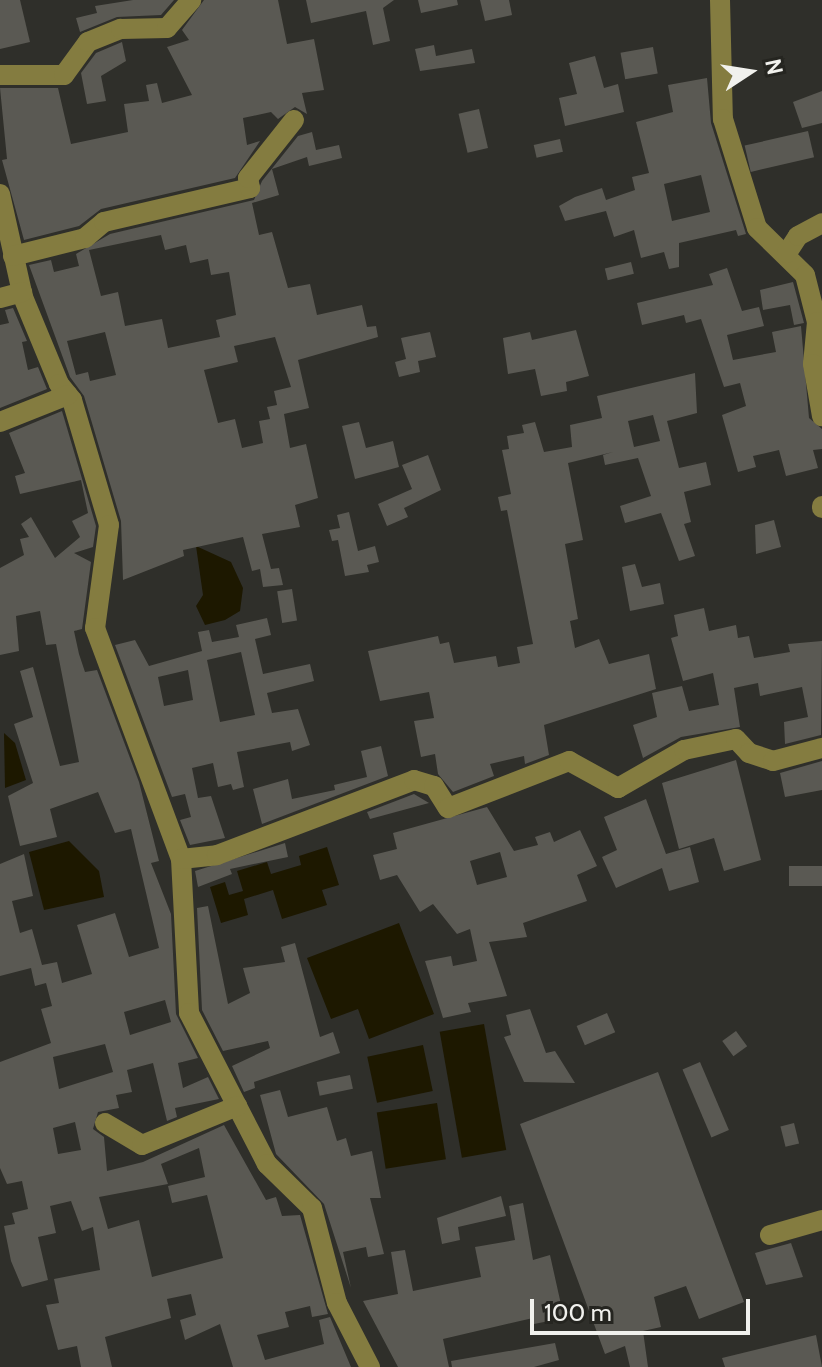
<!DOCTYPE html>
<style>
body{margin:0}
#map{position:relative;width:822px;height:1367px;overflow:hidden;background:#2f2f2a;font-family:Cabin,sans-serif}
div>[style]{position:absolute}
[style*='--x']{left:calc(var(--x)*1px);top:calc(var(--y)*1px);width:calc(var(--w)*1px);rotate:calc(var(--a)*1deg)}
.water>*{inset:0;background:#1d1800;transform-origin:0 0}
.building>*{inset:0;background:#5a5953;transform-origin:0 0}
.minor>*{height:20px;margin:-10px;padding:0 10px;transform-origin:10px;border-radius:10px;background:#847c40}
span{translate:-50% -50%;white-space:nowrap;text-align:center;line-height:1.15;-webkit-text-stroke:7px #252520;paint-order:stroke}
.north{position:absolute;left:710px;top:32px;width:80px;height:80px;-webkit-text-stroke:6px #252520;paint-order:stroke;rotate:78deg;font-size:22px;font-weight:700;line-height:32px;text-align:center;color:#f1f1ed}
.north::after{content:'';display:block;margin:auto;width:28px;height:36px;background:#f1f1ed;clip-path:polygon(50% 0,100% 100%,50% 72%,0 100%)}
.scale{position:absolute;left:530px;top:1299px;width:220px;height:36px;box-sizing:border-box;border:4px solid #f1f1ed;border-top:0;padding-left:10px;font-size:24px;line-height:28px;white-space:nowrap;color:#f1f1ed;-webkit-text-stroke:6px #252520;paint-order:stroke}
</style>
<div id="map">
<div class="water">
<i style="clip-path:polygon(196px 546px,231px 562px,243px 588px,240px 611px,225px 620px,205px 625px,196px 606px,203px 595px)"></i>
<i style="clip-path:polygon(4px 733px,15px 743px,26px 780px,5px 788px)"></i>
<i style="clip-path:polygon(69px 841px,99px 871px,104px 897px,44px 910px,29px 852px)"></i>
<i style="clip-path:polygon(327px 847px,339px 885px,322px 890px,327px 905px,282px 919px,273px 890px,244px 899px,248px 915px,221px 923px,210px 887px,225px 882px,229px 895px,243px 891px,237px 871px,267px 862px,271px 874px,301px 865px,299px 856px)"></i>
<i style="clip-path:polygon(399px 923px,434px 1014px,369px 1039px,358px 1009px,331px 1019px,307px 958px)"></i>
<i style="left:484px;top:1024px;width:128px;height:45px;rotate:80deg"></i>
<i style="left:423px;top:1045px;width:47px;height:57px;rotate:78deg"></i>
<i style="left:437px;top:1103px;width:57px;height:61px;rotate:81deg"></i>
</div>
<div class="building">
<i style="clip-path:polygon(0 0,20px 0,30px 42px,0 49px)"></i>
<i style="clip-path:polygon(133px 0,174px 0,161px 15px,117px 17px,80px 32px,76px 18px,97px 13px,95px 6px)"></i>
<i style="clip-path:polygon(204px 0,278px 0,287px 44px,314px 39px,324px 90px,302px 93px,307px 114px,295px 107px,278px 119px,271px 112px,243px 118px,247px 145px,260px 141px,235px 178px,101px 209px,79px 226px,24px 240px,2px 160px,7px 159px,0 88px,58px 88px,71px 144px,128px 132px,124px 104px,149px 101px,146px 85px,157px 83px,162px 103px,192px 95px,167px 47px,189px 40px,182px 30px)"></i>
<i style="clip-path:polygon(306px 0,394px 0,383px 8px,390px 41px,373px 45px,366px 11px,311px 23px)"></i>
<i style="clip-path:polygon(418px 0,457px 0,458px 5px,421px 13px)"></i>
<i style="clip-path:polygon(480px 0,509px 0,512px 15px,485px 21px)"></i>
<i style="clip-path:polygon(122px 42px,126px 61px,101px 76px,106px 101px,87px 104px,81px 73px,96px 53px)"></i>
<i style="clip-path:polygon(434px 45px,436px 56px,472px 49px,475px 63px,420px 71px,415px 49px)"></i>
<i style="left:653px;top:47px;width:27px;height:33px;rotate:80deg"></i>
<i style="clip-path:polygon(595px 56px,604px 88px,618px 84px,624px 112px,565px 126px,559px 98px,577px 94px,569px 63px)"></i>
<i style="clip-path:polygon(evenodd,707px 78px,711px 123px,746px 234px,738px 236px,736px 230px,679px 243px,679px 267px,669px 269px,664px 252px,641px 258px,634px 230px,614px 237px,606px 211px,565px 221px,559px 206px,575px 197px,602px 188px,606px 200px,635px 190px,632px 177px,649px 173px,636px 122px,673px 112px,668px 85px,707px 78px,701px 175px,710px 212px,672px 221px,664px 184px,701px 175px)"></i>
<i style="clip-path:polygon(822px 91px,822px 123px,802px 128px,793px 102px)"></i>
<i style="left:479px;top:109px;width:40px;height:21px;rotate:77deg"></i>
<i style="left:808px;top:131px;width:27px;height:65px;rotate:77deg"></i>
<i style="clip-path:polygon(evenodd,312px 132px,316px 150px,339px 145px,342px 158px,309px 166px,307px 157px,272px 169px,279px 195px,252px 203px,259px 235px,272px 232px,288px 288px,310px 284px,317px 315px,362px 305px,367px 327px,376px 326px,378px 337px,298px 360px,309px 408px,284px 414px,290px 448px,306px 444px,318px 498px,295px 505px,300px 527px,262px 534px,271px 569px,279px 568px,283px 585px,263px 587px,260px 569px,252px 571px,243px 537px,183px 550px,184px 556px,123px 580px,121px 521px,84px 396px,70px 377px,29px 265px,51px 260px,54px 272px,79px 266px,76px 254px,110px 234px,254px 200px,262px 181px,298px 136px,312px 132px,161px 235px,165px 250px,186px 245px,190px 263px,208px 259px,211px 275px,229px 272px,236px 315px,216px 320px,220px 337px,168px 348px,162px 319px,125px 326px,118px 292px,101px 296px,89px 250px,161px 235px,312px 132px,105px 332px,116px 375px,90px 381px,88px 372px,76px 375px,67px 341px,105px 332px,312px 132px,275px 337px,291px 387px,274px 391px,277px 405px,267px 407px,270px 419px,259px 421px,263px 443px,242px 448px,235px 419px,218px 423px,204px 370px,238px 362px,234px 346px,275px 337px)"></i>
<i style="left:560px;top:139px;width:13px;height:27px;rotate:77deg"></i>
<i style="left:631px;top:262px;width:12px;height:27px;rotate:76deg"></i>
<i style="clip-path:polygon(727px 268px,742px 311px,759px 307px,764px 326px,727px 335px,733px 360px,776px 352px,772px 332px,801px 326px,809px 418px,822px 429px,822px 449px,813px 450px,818px 468px,786px 476px,779px 450px,753px 456px,756px 467px,738px 472px,722px 415px,746px 406px,740px 383px,724px 387px,701px 319px,686px 323px,684px 315px,642px 325px,637px 303px,713px 285px,709px 274px)"></i>
<i style="clip-path:polygon(793px 282px,804px 323px,794px 325px,790px 305px,763px 310px,760px 290px)"></i>
<i style="clip-path:polygon(13px 308px,27px 341px,22px 342px,28px 370px,38px 367px,47px 389px,0 408px,0 325px,9px 323px,5px 310px)"></i>
<i style="clip-path:polygon(576px 330px,589px 376px,566px 382px,567px 391px,541px 396px,535px 369px,508px 374px,503px 338px,530px 332px,532px 340px)"></i>
<i style="clip-path:polygon(430px 332px,436px 357px,418px 361px,420px 372px,399px 377px,395px 362px,406px 359px,401px 338px)"></i>
<i style="clip-path:polygon(evenodd,695px 373px,697px 413px,667px 421px,679px 468px,706px 462px,711px 485px,684px 492px,691px 522px,684px 524px,695px 556px,679px 561px,661px 513px,625px 523px,620px 506px,651px 496px,638px 458px,605px 465px,603px 455px,613px 452px,568px 463px,583px 540px,565px 544px,578px 619px,570px 621px,575px 648px,599px 639px,609px 664px,649px 654px,656px 689px,544px 725px,549px 755px,525px 764px,524px 756px,490px 764px,494px 776px,453px 792px,438px 774px,435px 754px,421px 757px,414px 721px,434px 718px,429px 692px,380px 701px,368px 651px,438px 636px,440px 644px,449px 642px,454px 663px,496px 656px,498px 667px,520px 663px,517px 647px,533px 644px,507px 510px,501px 511px,498px 497px,511px 494px,502px 450px,509px 449px,507px 436px,524px 433px,522px 425px,535px 422px,544px 452px,572px 447px,570px 425px,602px 418px,597px 396px,695px 373px,653px 415px,660px 441px,634px 447px,628px 421px,653px 415px)"></i>
<i style="clip-path:polygon(evenodd,62px 411px,96px 526px,93px 547px,74px 553px,91px 562px,82px 629px,74px 631px,79px 654px,85px 672px,97px 670px,139px 782px,159px 861px,151px 863px,171px 914px,176px 1014px,198px 1058px,178px 1063px,183px 1088px,208px 1077px,219px 1099px,175px 1108px,177px 1117px,167px 1121px,153px 1063px,127px 1070px,132px 1092px,116px 1095px,119px 1108px,98px 1112px,93px 1129px,104px 1137px,107px 1171px,143px 1162px,224px 1125px,266px 1200px,276px 1197px,282px 1216px,300px 1215px,328px 1314px,312px 1317px,310px 1306px,285px 1312px,289px 1327px,257px 1335px,265px 1360px,324px 1344px,319px 1320px,330px 1317px,351px 1367px,233px 1367px,220px 1324px,185px 1340px,180px 1320px,196px 1315px,191px 1294px,167px 1299px,171px 1318px,105px 1337px,112px 1367px,81px 1367px,77px 1346px,58px 1350px,46px 1305px,59px 1303px,54px 1279px,100px 1270px,93px 1227px,82px 1231px,71px 1201px,50px 1206px,56px 1233px,38px 1237px,48px 1280px,22px 1287px,11px 1261px,4px 1226px,15px 1224px,12px 1213px,28px 1209px,22px 1181px,7px 1184px,0 1168px,0 1062px,51px 1043px,41px 1009px,52px 1006px,46px 983px,35px 986px,31px 968px,0 976px,0 864px,24px 854px,33px 896px,12px 901px,20px 933px,32px 929px,42px 965px,57px 962px,62px 983px,92px 974px,77px 925px,115px 913px,129px 957px,159px 948px,131px 829px,115px 833px,98px 792px,50px 809px,57px 837px,20px 846px,8px 796px,33px 783px,14px 724px,33px 717px,20px 671px,33px 667px,60px 766px,79px 762px,56px 644px,46px 645px,40px 611px,16px 616px,19px 651px,0 655px,0 568px,24px 555px,20px 539px,29px 537px,21px 524px,31px 517px,55px 558px,80px 537px,72px 521px,88px 513px,81px 480px,20px 494px,15px 476px,25px 473px,9px 433px,62px 411px,165px 1000px,171px 1022px,130px 1035px,124px 1012px,165px 1000px,62px 411px,105px 1044px,113px 1072px,59px 1089px,53px 1057px,105px 1044px,62px 411px,75px 1122px,81px 1150px,58px 1154px,53px 1128px,75px 1122px,62px 411px,199px 1148px,205px 1177px,168px 1186px,172px 1203px,207px 1195px,223px 1258px,152px 1277px,139px 1220px,108px 1229px,99px 1197px,168px 1184px,161px 1164px,199px 1148px)"></i>
<i style="clip-path:polygon(359px 422px,366px 448px,393px 441px,399px 467px,355px 479px,342px 426px)"></i>
<i style="clip-path:polygon(428px 455px,441px 490px,404px 508px,408px 517px,387px 526px,378px 504px,412px 489px,402px 465px)"></i>
<i style="clip-path:polygon(349px 512px,358px 551px,375px 546px,379px 562px,367px 565px,369px 572px,345px 576px,338px 540px,332px 541px,329px 530px,340px 528px,337px 515px)"></i>
<i style="clip-path:polygon(774px 520px,781px 547px,756px 554px,755px 525px)"></i>
<i style="clip-path:polygon(635px 564px,642px 587px,660px 583px,664px 604px,630px 611px,622px 567px)"></i>
<i style="left:292px;top:589px;width:32px;height:15px;rotate:81deg"></i>
<i style="clip-path:polygon(704px 608px,709px 631px,736px 625px,738px 638px,749px 636px,754px 658px,790px 652px,788px 644px,822px 641px,821px 735px,785px 744px,784px 722px,808px 717px,802px 687px,760px 696px,758px 683px,734px 688px,740px 727px,681px 737px,643px 758px,633px 725px,657px 717px,652px 693px,682px 686px,689px 711px,719px 705px,713px 673px,683px 681px,671px 638px,678px 636px,674px 615px)"></i>
<i style="clip-path:polygon(evenodd,267px 618px,271px 635px,255px 639px,263px 674px,310px 664px,314px 681px,267px 693px,272px 713px,298px 709px,310px 745px,292px 751px,290px 742px,237px 752px,244px 787px,233px 790px,231px 784px,218px 787px,213px 763px,192px 768px,198px 798px,211px 796px,225px 838px,190px 845px,180px 820px,191px 817px,185px 794px,172px 797px,115px 645px,135px 640px,149px 666px,202px 651px,198px 632px,209px 630px,212px 642px,239px 637px,236px 625px,267px 618px,241px 652px,255px 715px,220px 722px,207px 660px,241px 652px,267px 618px,188px 670px,193px 700px,164px 706px,158px 677px,188px 670px)"></i>
<i style="clip-path:polygon(381px 746px,388px 776px,262px 824px,253px 789px,288px 779px,292px 799px,335px 790px,334px 785px,367px 777px,361px 751px)"></i>
<i style="clip-path:polygon(736px 760px,761px 860px,724px 871px,714px 838px,679px 849px,662px 783px)"></i>
<i style="clip-path:polygon(822px 761px,822px 790px,785px 797px,780px 773px)"></i>
<i style="clip-path:polygon(414px 794px,429px 803px,370px 819px,367px 812px)"></i>
<i style="clip-path:polygon(646px 799px,666px 854px,690px 847px,699px 882px,669px 891px,662px 868px,616px 888px,602px 857px,617px 850px,604px 817px)"></i>
<i style="clip-path:polygon(evenodd,487px 807px,514px 851px,538px 845px,535px 837px,550px 832px,554px 842px,580px 830px,597px 866px,577px 875px,587px 901px,523px 923px,527px 937px,489px 942px,507px 996px,468px 1003px,471px 1012px,443px 1018px,425px 961px,451px 956px,453px 966px,477px 961px,470px 929px,457px 934px,433px 904px,420px 912px,397px 875px,380px 880px,373px 855px,397px 849px,393px 833px,487px 807px,500px 852px,507px 877px,477px 885px,470px 861px,500px 852px)"></i>
<i style="clip-path:polygon(285px 843px,288px 857px,230px 869px,232px 874px,198px 887px,195px 871px)"></i>
<i style="left:822px;top:866px;width:20px;height:33px;rotate:90deg"></i>
<i style="clip-path:polygon(208px 906px,228px 1004px,250px 993px,243px 968px,285px 962px,281px 947px,295px 943px,320px 1037px,333px 1032px,340px 1053px,254px 1082px,255px 1088px,244px 1092px,232px 1066px,270px 1048px,268px 1041px,223px 1051px,202px 1010px,197px 908px)"></i>
<i style="clip-path:polygon(530px 1009px,546px 1053px,555px 1051px,575px 1083px,524px 1082px,504px 1037px,511px 1035px,506px 1015px)"></i>
<i style="left:607px;top:1013px;width:21px;height:33px;rotate:67deg"></i>
<i style="left:736px;top:1031px;width:19px;height:17px;rotate:54deg"></i>
<i style="left:700px;top:1062px;width:74px;height:19px;rotate:67deg"></i>
<i style="clip-path:polygon(658px 1072px,744px 1302px,699px 1319px,686px 1286px,654px 1297px,661px 1327px,643px 1331px,648px 1367px,630px 1367px,625px 1346px,605px 1354px,520px 1124px)"></i>
<i style="left:350px;top:1075px;width:14px;height:34px;rotate:78deg"></i>
<i style="clip-path:polygon(280px 1090px,288px 1117px,327px 1107px,337px 1141px,346px 1138px,351px 1156px,372px 1151px,381px 1198px,370px 1198px,384px 1254px,368px 1257px,366px 1247px,343px 1252px,351px 1288px,324px 1204px,276px 1154px,260px 1095px)"></i>
<i style="left:794px;top:1123px;width:21px;height:14px;rotate:76deg"></i>
<i style="clip-path:polygon(501px 1196px,506px 1216px,458px 1227px,460px 1240px,442px 1244px,437px 1218px)"></i>
<i style="clip-path:polygon(523px 1203px,533px 1260px,550px 1255px,564px 1318px,534px 1324px,533px 1318px,443px 1339px,449px 1367px,398px 1367px,363px 1301px,398px 1294px,391px 1252px,405px 1250px,413px 1291px,481px 1277px,475px 1247px,515px 1240px,509px 1206px)"></i>
<i style="clip-path:polygon(791px 1243px,803px 1277px,766px 1285px,755px 1253px)"></i>
<i style="clip-path:polygon(816px 1335px,822px 1367px,725px 1367px,722px 1358px)"></i>
<i style="clip-path:polygon(555px 1343px,559px 1360px,534px 1367px,452px 1367px,451px 1361px)"></i>
</div>
<div class="minor">
<i style="--x:720;--y:0;--w:119;--a:88.6"></i>
<i style="--x:723;--y:119;--w:114;--a:72.7"></i>
<i style="--x:757;--y:228;--w:67;--a:44.4"></i>
<i style="--x:805;--y:275;--w:49;--a:75.7"></i>
<i style="--x:817;--y:322;--w:42;--a:95.4"></i>
<i style="--x:813;--y:364;--w:53;--a:80.2"></i>
<i style="--x:0;--y:75;--w:64;--a:0"></i>
<i style="--x:64;--y:75;--w:41;--a:-54"></i>
<i style="--x:88;--y:42;--w:35;--a:-22"></i>
<i style="--x:121;--y:29;--w:46;--a:-1.2"></i>
<i style="--x:167;--y:28;--w:37;--a:-49"></i>
<i style="--x:0;--y:194;--w:106;--a:77.4"></i>
<i style="--x:23;--y:297;--w:94;--a:67.5"></i>
<i style="--x:59;--y:384;--w:21;--a:51"></i>
<i style="--x:72;--y:400;--w:130;--a:73.5"></i>
<i style="--x:109;--y:525;--w:104;--a:97.7"></i>
<i style="--x:95;--y:628;--w:246;--a:69.6"></i>
<i style="--x:181;--y:859;--w:154;--a:87"></i>
<i style="--x:189;--y:1013;--w:170;--a:62.7"></i>
<i style="--x:267;--y:1164;--w:63;--a:44.4"></i>
<i style="--x:312;--y:1208;--w:98;--a:75.3"></i>
<i style="--x:337;--y:1303;--w:72;--a:62.7"></i>
<i style="--x:787;--y:253;--w:20;--a:-57"></i>
<i style="--x:798;--y:236;--w:27;--a:-28"></i>
<i style="--x:13;--y:256;--w:74;--a:-14"></i>
<i style="--x:85;--y:238;--w:25;--a:-40"></i>
<i style="--x:104;--y:222;--w:150;--a:-13.1"></i>
<i style="--x:250;--y:188;--w:10;--a:-101"></i>
<i style="--x:248;--y:178;--w:74;--a:-51.6"></i>
<i style="--x:0;--y:298;--w:23;--a:-15"></i>
<i style="--x:0;--y:422;--w:73;--a:-21.7"></i>
<i style="--x:822;--y:506;--w:2;--a:90"></i>
<i style="--x:181;--y:859;--w:36;--a:-6"></i>
<i style="--x:217;--y:855;--w:211;--a:-20.8"></i>
<i style="--x:414;--y:780;--w:21;--a:17"></i>
<i style="--x:434;--y:786;--w:26;--a:58"></i>
<i style="--x:448;--y:808;--w:130;--a:-21.2"></i>
<i style="--x:569;--y:761;--w:56;--a:28.9"></i>
<i style="--x:618;--y:788;--w:76;--a:-29.9"></i>
<i style="--x:684;--y:750;--w:53;--a:-11.9"></i>
<i style="--x:736;--y:739;--w:19;--a:47"></i>
<i style="--x:749;--y:753;--w:25;--a:18"></i>
<i style="--x:773;--y:761;--w:51;--a:-14.9"></i>
<i style="--x:105;--y:1123;--w:43;--a:30.7"></i>
<i style="--x:142;--y:1145;--w:103;--a:-22.3"></i>
<i style="--x:770;--y:1235;--w:54;--a:-16.1"></i>
</div>
<div class="north">N</div>
<div class="scale">100 m</div>
</div>
